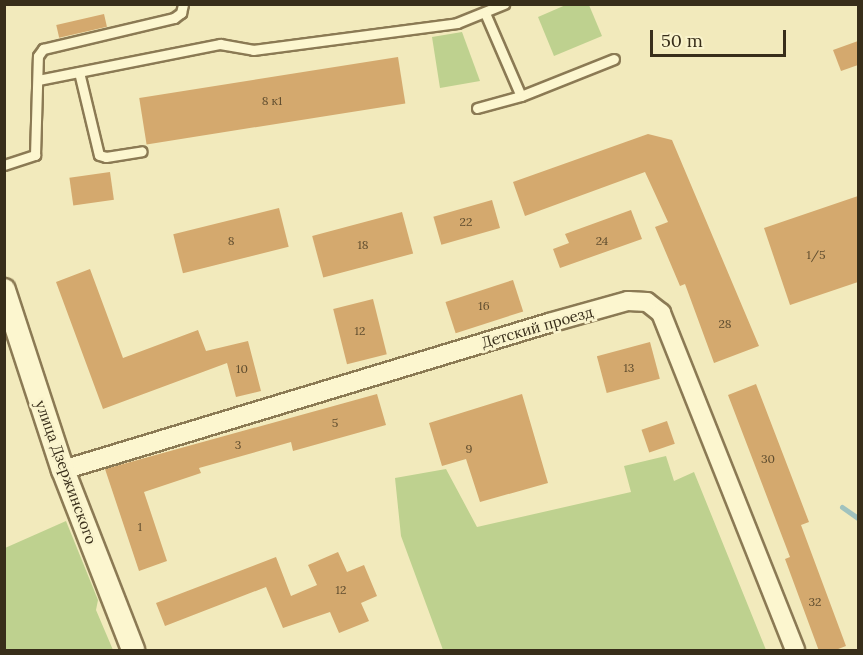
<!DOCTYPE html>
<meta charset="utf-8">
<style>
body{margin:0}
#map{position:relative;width:863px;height:655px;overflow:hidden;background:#f2eabc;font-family:Lora,serif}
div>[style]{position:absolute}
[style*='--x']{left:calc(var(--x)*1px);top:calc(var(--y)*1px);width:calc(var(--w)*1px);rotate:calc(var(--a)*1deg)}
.green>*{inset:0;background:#bed18f}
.stream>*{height:5px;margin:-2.5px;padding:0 2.5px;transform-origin:2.5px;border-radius:2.5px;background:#a0c2be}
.building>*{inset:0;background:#d4a96e;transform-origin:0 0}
.roads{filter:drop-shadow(2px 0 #8b7a54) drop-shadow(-2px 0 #8b7a54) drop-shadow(0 2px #8b7a54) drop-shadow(0 -2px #8b7a54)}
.service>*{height:9px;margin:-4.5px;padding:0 4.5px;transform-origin:4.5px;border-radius:4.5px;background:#fcf6cf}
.minor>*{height:18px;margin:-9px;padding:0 9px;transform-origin:9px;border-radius:9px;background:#fcf6cf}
.tertiary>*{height:22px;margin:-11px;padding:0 11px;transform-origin:11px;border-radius:11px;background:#fcf6cf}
span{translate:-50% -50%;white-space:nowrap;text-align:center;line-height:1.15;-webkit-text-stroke:5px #f9f3cc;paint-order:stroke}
.number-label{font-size:12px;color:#5f4d2f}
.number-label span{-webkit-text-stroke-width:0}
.street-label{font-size:15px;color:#382e1a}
.frame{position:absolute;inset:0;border:6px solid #382e1a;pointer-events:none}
.scale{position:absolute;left:650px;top:30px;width:136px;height:27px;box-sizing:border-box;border:3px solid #382e1a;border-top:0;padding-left:8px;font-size:18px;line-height:21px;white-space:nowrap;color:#382e1a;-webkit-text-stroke:4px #f9f3cc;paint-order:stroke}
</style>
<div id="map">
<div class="green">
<i style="clip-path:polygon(568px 4px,589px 5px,602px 36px,554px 56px,538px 17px)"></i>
<i style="clip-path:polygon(462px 32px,480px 81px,440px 88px,432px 37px)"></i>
<i style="clip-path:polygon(666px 456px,674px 481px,694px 472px,766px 650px,443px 650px,401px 536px,395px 478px,446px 469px,477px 527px,631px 492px,624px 466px)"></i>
<i style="clip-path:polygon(66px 521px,98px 600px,96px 610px,113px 650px,5px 650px,5px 548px)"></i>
</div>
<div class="stream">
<i style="--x:842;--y:507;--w:19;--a:35"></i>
</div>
<div class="building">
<i style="left:104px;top:14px;width:13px;height:49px;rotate:77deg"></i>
<i style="clip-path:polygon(858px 41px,858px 65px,841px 71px,833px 50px)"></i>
<i style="left:398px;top:57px;width:47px;height:262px;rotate:81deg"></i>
<i style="clip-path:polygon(648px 134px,672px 140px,759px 346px,714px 363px,685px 284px,680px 286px,655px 227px,668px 222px,645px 172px,525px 216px,513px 182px)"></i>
<i style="left:110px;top:172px;width:28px;height:41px;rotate:82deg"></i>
<i style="clip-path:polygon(858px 196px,858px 282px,790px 305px,764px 228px)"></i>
<i style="left:492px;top:200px;width:29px;height:61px;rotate:74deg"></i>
<i style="left:279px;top:208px;width:40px;height:109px;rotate:76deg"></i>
<i style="clip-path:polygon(631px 210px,642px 239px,560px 268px,553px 249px,569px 243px,565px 234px)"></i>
<i style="left:402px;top:212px;width:43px;height:93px;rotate:75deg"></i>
<i style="clip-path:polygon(90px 269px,123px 358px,198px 330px,206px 351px,248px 341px,261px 391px,236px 397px,227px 363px,103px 409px,56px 282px)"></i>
<i style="left:513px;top:280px;width:33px;height:71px;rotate:72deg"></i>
<i style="left:373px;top:299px;width:57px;height:41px;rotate:76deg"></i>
<i style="left:650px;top:342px;width:38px;height:55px;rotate:75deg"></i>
<i style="clip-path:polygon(756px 384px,809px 522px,801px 525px,846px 646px,833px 651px,819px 651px,785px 559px,790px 557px,728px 395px)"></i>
<i style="clip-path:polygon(377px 394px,386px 425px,293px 451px,291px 442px,199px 468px,201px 473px,144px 492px,167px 561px,139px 571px,105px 469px)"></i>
<i style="clip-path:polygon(522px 394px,548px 483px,480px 502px,466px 459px,442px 466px,429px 423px)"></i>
<i style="left:667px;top:421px;width:24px;height:27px;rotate:71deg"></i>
<i style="clip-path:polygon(338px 552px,347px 572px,364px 565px,377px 596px,361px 603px,369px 621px,339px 633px,330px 612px,283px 628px,266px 587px,165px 626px,156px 603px,276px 557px,291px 596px,317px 585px,308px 565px)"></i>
</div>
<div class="roads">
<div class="service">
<i style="--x:485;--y:13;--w:90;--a:66.6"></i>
<i style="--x:521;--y:96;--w:100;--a:-21.7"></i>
<i style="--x:79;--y:72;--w:85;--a:76.5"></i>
<i style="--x:99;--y:155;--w:7;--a:16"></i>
<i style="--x:106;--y:157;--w:36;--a:-9"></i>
<i style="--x:38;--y:80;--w:186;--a:-11.2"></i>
<i style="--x:220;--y:44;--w:34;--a:10"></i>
<i style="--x:253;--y:50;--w:206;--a:-7.5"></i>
<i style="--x:457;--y:23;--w:51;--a:-22"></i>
<i style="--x:477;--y:108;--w:46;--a:-15.3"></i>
<i style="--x:4;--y:165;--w:33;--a:-18"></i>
<i style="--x:35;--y:155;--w:99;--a:-88.3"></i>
<i style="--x:38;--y:56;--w:9;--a:-54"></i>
<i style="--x:43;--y:49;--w:135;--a:-13.3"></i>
<i style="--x:174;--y:18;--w:9;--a:-36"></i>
<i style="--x:181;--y:13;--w:9;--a:-77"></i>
</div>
<div class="minor">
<i style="--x:63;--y:470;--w:508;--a:-16.83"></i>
<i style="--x:549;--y:323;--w:82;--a:-15.6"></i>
<i style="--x:628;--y:301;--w:19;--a:3"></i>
<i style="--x:647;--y:302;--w:18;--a:38"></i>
<i style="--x:661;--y:313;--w:363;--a:68.3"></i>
</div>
<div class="tertiary">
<i style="--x:4;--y:290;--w:189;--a:71.9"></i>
<i style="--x:63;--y:470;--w:193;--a:68.7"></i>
</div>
</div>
<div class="number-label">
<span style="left:272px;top:101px">8 к1</span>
<span style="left:466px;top:222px">22</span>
<span style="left:231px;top:241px">8</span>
<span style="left:602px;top:241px">24</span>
<span style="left:363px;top:245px">18</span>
<span style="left:816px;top:255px">1/5</span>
<span style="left:484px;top:306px">16</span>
<span style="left:725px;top:324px">28</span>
<span style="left:360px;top:331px">12</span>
<span style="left:629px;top:368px">13</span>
<span style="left:242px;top:369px">10</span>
<span style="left:335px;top:423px">5</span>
<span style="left:238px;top:445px">3</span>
<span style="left:469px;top:449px">9</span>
<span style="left:768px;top:459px">30</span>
<span style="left:140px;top:527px">1</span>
<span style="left:341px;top:590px">12</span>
<span style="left:815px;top:602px">32</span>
</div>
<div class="street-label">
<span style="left:537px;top:327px;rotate:-16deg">Детский проезд</span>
<span style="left:66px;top:472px;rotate:70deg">улица Дзержинского</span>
</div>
<div class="frame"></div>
<div class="scale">50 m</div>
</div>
